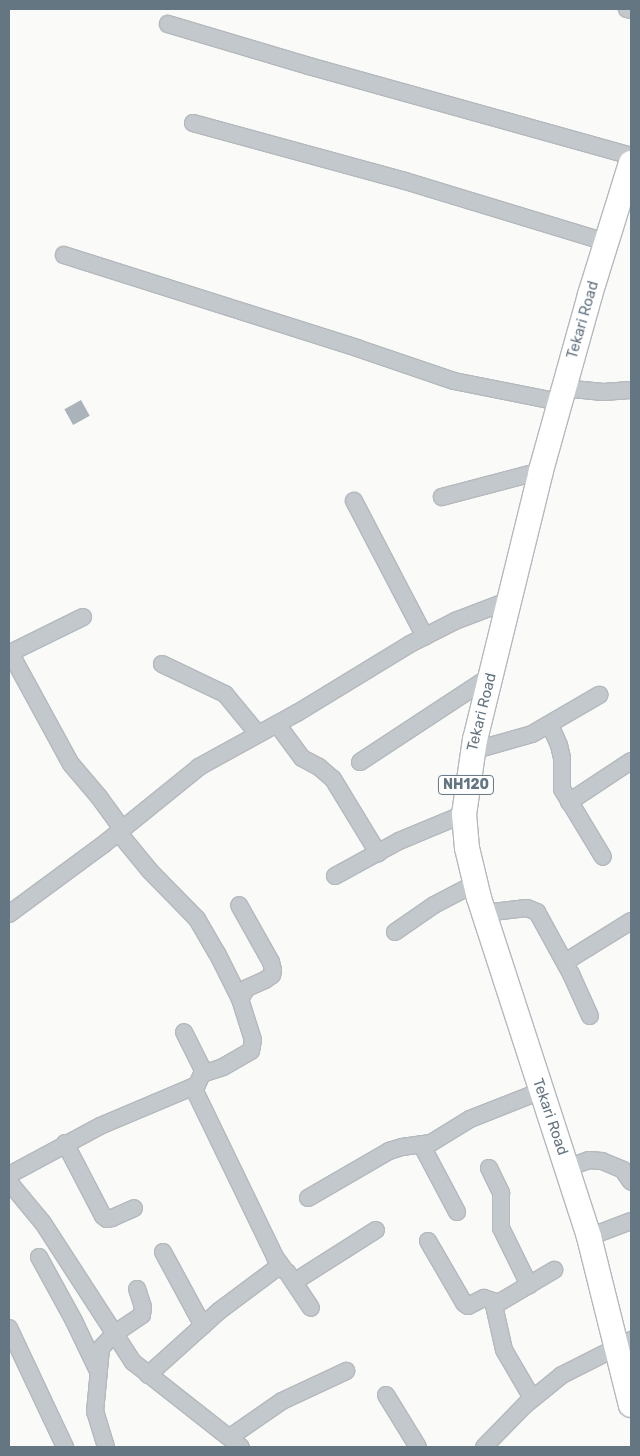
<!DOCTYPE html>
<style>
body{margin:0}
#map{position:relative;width:640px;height:1456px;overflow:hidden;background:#fafaf8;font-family:Rubik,sans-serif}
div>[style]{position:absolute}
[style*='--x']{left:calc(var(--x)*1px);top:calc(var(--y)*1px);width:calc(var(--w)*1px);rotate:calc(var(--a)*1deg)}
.building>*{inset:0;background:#aab3b9;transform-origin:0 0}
.roads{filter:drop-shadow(1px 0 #b4b9bd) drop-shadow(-1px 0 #b4b9bd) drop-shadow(0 1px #b4b9bd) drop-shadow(0 -1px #b4b9bd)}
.minor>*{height:16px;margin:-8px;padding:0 8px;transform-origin:8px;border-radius:8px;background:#c3c8cc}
.highway>*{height:24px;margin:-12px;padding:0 12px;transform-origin:12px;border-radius:12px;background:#fff}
span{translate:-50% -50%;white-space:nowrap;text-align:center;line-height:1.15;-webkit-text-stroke:5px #fff;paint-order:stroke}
.shield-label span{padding:1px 4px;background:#fff;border:1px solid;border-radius:4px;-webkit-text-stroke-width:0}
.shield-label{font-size:14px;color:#657683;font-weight:700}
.street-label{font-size:15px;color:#657683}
.frame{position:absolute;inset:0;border:10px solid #657683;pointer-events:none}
</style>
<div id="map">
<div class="building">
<i style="left:81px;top:400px;width:18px;height:19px;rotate:61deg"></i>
</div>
<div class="roads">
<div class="minor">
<i style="--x:627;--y:9;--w:4;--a:14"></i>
<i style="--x:168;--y:24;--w:147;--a:16.6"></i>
<i style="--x:309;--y:66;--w:334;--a:15.6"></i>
<i style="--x:193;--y:123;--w:220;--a:15.3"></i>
<i style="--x:405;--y:181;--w:210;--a:16.9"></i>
<i style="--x:64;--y:255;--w:307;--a:17.6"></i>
<i style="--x:357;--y:348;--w:102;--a:18.8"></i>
<i style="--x:454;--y:381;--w:107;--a:11.3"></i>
<i style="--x:563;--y:388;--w:40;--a:5.7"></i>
<i style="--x:603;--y:392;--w:28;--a:-4"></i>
<i style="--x:442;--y:497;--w:102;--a:-14.7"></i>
<i style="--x:354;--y:501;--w:153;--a:62.4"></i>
<i style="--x:83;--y:617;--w:75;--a:153.8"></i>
<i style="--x:16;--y:650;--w:7;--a:124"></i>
<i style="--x:12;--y:656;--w:123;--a:61.4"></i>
<i style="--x:71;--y:764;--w:43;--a:49.7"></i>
<i style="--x:99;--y:797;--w:39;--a:54"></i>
<i style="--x:162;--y:664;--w:70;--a:25.5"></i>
<i style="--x:225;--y:694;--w:52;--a:50.5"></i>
<i style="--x:277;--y:724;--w:42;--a:53.7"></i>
<i style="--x:302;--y:758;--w:19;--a:28"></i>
<i style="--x:319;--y:767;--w:18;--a:41"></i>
<i style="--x:333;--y:779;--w:87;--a:58.7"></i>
<i style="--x:550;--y:725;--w:22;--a:66"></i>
<i style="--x:559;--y:745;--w:13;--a:77"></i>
<i style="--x:562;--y:758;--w:31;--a:90"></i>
<i style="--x:562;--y:789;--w:79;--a:58.9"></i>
<i style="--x:472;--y:751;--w:62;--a:-15.8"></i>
<i style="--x:532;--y:734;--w:78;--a:-30.2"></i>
<i style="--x:360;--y:762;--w:157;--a:-33.3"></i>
<i style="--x:569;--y:802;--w:74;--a:-33.5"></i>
<i style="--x:118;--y:832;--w:50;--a:50.6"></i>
<i style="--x:150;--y:871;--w:67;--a:45.6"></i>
<i style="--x:197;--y:919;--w:39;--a:60"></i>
<i style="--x:217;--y:953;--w:51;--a:63.4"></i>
<i style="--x:335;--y:876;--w:73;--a:-28.7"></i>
<i style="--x:399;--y:841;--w:70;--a:-22.6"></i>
<i style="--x:484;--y:913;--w:43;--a:-6.6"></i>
<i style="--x:527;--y:908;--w:11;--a:22"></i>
<i style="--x:537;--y:912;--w:71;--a:61.3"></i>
<i style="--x:571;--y:974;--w:46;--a:65.7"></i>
<i style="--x:9;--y:914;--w:118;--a:-36.4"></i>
<i style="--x:104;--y:844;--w:122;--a:-39"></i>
<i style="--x:199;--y:767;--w:112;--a:-28.9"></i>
<i style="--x:297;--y:713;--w:132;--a:-31.4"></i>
<i style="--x:410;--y:644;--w:51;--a:-27.1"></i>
<i style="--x:455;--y:621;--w:59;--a:-20.9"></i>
<i style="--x:395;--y:932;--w:47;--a:-34.7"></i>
<i style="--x:434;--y:905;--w:47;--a:-27.6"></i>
<i style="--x:565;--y:962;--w:78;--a:-31.8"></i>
<i style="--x:202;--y:1074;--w:22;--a:-18"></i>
<i style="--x:223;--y:1067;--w:32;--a:-30"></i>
<i style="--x:251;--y:1051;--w:11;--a:-80"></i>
<i style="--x:253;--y:1040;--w:43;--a:-107.6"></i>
<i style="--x:240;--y:999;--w:13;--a:-58"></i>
<i style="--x:247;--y:988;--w:20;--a:-24"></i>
<i style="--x:265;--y:980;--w:9;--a:-36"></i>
<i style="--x:272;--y:975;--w:5;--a:-79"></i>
<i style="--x:273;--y:970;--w:8;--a:-104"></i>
<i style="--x:271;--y:962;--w:65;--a:-119.3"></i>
<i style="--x:193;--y:1087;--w:189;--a:64.2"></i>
<i style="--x:275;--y:1257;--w:14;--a:54"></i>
<i style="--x:65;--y:1143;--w:82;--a:62.5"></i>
<i style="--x:103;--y:1216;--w:5;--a:37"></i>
<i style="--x:107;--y:1219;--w:5;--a:-11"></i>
<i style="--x:112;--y:1218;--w:24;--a:-24"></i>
<i style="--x:421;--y:1144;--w:77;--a:62.1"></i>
<i style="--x:489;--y:1168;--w:28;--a:64"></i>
<i style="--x:501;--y:1193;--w:35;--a:90"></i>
<i style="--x:501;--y:1228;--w:64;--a:63.8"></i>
<i style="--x:567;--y:1168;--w:23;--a:-20"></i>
<i style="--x:589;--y:1160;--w:13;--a:4"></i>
<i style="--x:602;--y:1161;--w:23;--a:23"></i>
<i style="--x:623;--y:1170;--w:14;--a:56"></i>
<i style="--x:9;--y:1175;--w:103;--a:-28.3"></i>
<i style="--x:100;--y:1126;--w:105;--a:-22.9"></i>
<i style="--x:197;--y:1085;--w:12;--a:-66"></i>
<i style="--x:202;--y:1074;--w:6;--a:-90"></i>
<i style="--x:202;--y:1068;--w:40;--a:-116.6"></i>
<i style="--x:9;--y:1182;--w:53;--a:50.3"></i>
<i style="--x:43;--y:1223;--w:166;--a:57.1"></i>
<i style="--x:133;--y:1362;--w:137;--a:38.2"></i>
<i style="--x:308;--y:1198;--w:94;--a:-30.1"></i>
<i style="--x:389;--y:1151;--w:14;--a:-17"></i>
<i style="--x:402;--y:1147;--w:29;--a:-8"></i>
<i style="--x:431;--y:1143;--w:46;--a:-31.6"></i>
<i style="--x:470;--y:1119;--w:76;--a:-21.5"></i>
<i style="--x:589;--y:1237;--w:45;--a:-20.9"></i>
<i style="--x:428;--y:1241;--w:72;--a:59.9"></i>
<i style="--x:464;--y:1303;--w:5;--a:37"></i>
<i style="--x:468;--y:1306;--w:18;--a:-27"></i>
<i style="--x:484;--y:1298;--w:9;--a:18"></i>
<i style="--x:493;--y:1301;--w:50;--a:77.3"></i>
<i style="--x:504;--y:1350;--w:56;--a:59.7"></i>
<i style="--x:163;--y:1252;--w:84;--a:61.6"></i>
<i style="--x:39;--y:1257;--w:73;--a:61.3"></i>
<i style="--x:74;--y:1321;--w:55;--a:64.4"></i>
<i style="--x:294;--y:1282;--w:97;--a:-32.4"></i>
<i style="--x:495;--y:1305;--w:69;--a:-30.7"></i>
<i style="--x:9;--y:1328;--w:132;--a:64.8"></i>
<i style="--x:148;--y:1375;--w:96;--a:-42"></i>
<i style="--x:219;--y:1311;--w:74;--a:-36.7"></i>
<i style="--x:278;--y:1267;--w:10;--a:29"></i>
<i style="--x:287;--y:1272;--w:43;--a:56.3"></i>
<i style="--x:386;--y:1395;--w:61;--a:58.4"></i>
<i style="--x:230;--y:1437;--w:63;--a:-34.7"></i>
<i style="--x:282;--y:1401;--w:71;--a:-25.1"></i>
<i style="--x:106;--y:1447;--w:37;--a:-107"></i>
<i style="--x:95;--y:1412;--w:64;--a:-84.6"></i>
<i style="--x:101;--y:1348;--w:19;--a:-47"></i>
<i style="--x:114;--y:1334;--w:34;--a:-34"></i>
<i style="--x:142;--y:1315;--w:8;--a:-83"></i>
<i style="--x:143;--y:1307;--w:19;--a:-108"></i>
<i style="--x:484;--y:1447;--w:59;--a:-45.7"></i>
<i style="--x:525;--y:1405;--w:48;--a:-39"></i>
<i style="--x:562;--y:1375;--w:77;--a:-26.9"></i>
</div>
<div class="highway">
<i style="--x:631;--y:163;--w:138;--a:107.3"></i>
<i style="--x:590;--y:295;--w:183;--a:105.6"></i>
<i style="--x:541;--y:471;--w:276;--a:103.8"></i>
<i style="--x:475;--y:739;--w:76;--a:98.3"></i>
<i style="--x:464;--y:814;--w:34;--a:85"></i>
<i style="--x:467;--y:848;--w:51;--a:76.5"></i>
<i style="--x:479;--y:898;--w:356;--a:72"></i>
<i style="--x:589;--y:1237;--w:173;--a:76"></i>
</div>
</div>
<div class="shield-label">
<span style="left:466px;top:785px">NH120</span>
</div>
<div class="street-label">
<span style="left:583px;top:320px;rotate:-74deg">Tekari Road</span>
<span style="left:482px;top:712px;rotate:-76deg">Tekari Road</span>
<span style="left:550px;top:1117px;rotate:71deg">Tekari Road</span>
</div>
<div class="frame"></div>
</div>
